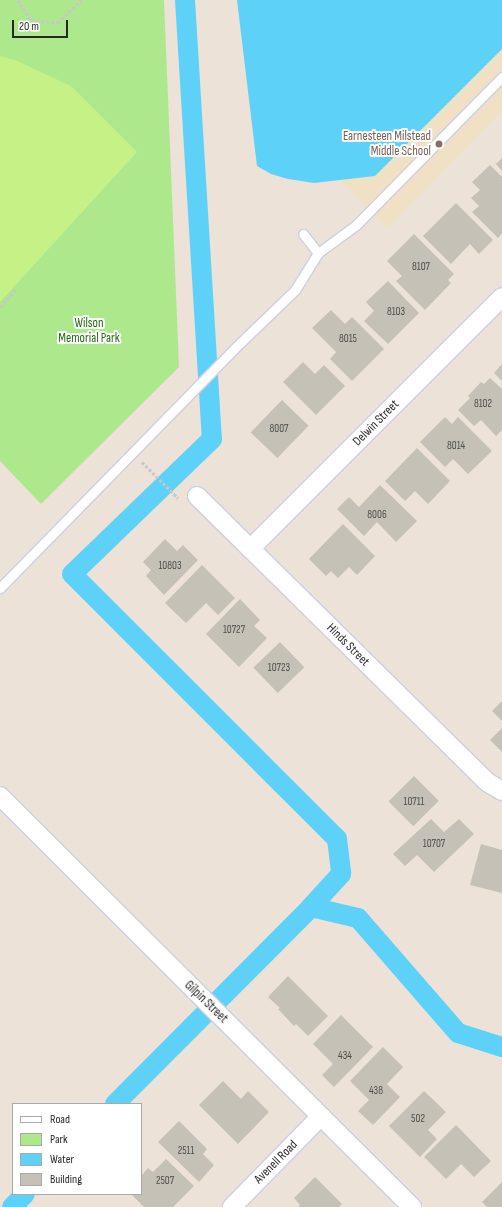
<!DOCTYPE html>
<style>
body{margin:0}
#map{position:relative;width:502px;height:1207px;overflow:hidden;background:#ece2d7;font-family:"Sofia Sans Condensed",sans-serif}
div>[style]{position:absolute}
[style*='--x']{left:calc(var(--x)*1px);top:calc(var(--y)*1px);width:calc(var(--w)*1px);rotate:calc(var(--a)*1deg)}
.education>*{inset:0;background:#f0e1c4}
.green>*{inset:0;background:#ade88d}
.pitch>*{inset:0;background:#c5f187}
.water>*{inset:0;background:#5ed1f9}
.canal>*{height:20px;margin:-10px;padding:0 10px;transform-origin:10px;border-radius:10px;background:#5ed1f9}
.building>*{inset:0;background:#c5c1b6;transform-origin:0 0}
.path>*{height:2.5px;margin-top:-1.25px;transform-origin:0;background:repeating-linear-gradient(90deg,#c7c7c7 0 3px,transparent 0 5px)}
.roads{filter:drop-shadow(1px 0 #ccd0e2) drop-shadow(-1px 0 #ccd0e2) drop-shadow(0 1px #ccd0e2) drop-shadow(0 -1px #ccd0e2)}
.service>*{height:9px;margin:-4.5px;padding:0 4.5px;transform-origin:4.5px;border-radius:4.5px;background:#fff}
.minor>*{height:18px;margin:-9px;padding:0 9px;transform-origin:9px;border-radius:9px;background:#fff}
.dots>*{width:11px;height:11px;translate:-50% -50%;box-sizing:border-box;border:2px solid #fff;border-radius:50%}
span{translate:-50% -50%;white-space:nowrap;text-align:center;line-height:1.15;-webkit-text-stroke:4px #fff;paint-order:stroke}
.number-label{font-size:11px;color:#4e4e4b}
.number-label span{-webkit-text-stroke-width:0}
.education-label{font-size:13px;color:#785e54}
.right{translate:-100% -50%;text-align:right}
.park-label{font-size:13px;color:#256912}
.street-label{font-size:13px;color:#272727}
.legend{position:absolute;left:12px;top:1103px;width:130px;height:92px;box-sizing:border-box;background:#fff;border:1px solid #a9a9a9;margin:0;padding:5px 7px;list-style:none;font-size:12px;color:#272727}
.legend li{display:flex;align-items:center;gap:8px;height:20px}
.legend b{width:20px;border:1px solid #a9a9a9}
.scale{position:absolute;left:12px;top:20px;width:56px;height:18px;box-sizing:border-box;border:2px solid #272727;border-top:0;padding-left:5px;font-size:12px;line-height:14px;white-space:nowrap;color:#272727;-webkit-text-stroke:3px #fff;paint-order:stroke}
</style>
<div id="map">
<div class="education">
<i style="clip-path:polygon(502px 49px,502px 112px,387px 228px,339px 180px,375px 176px)"></i>
</div>
<div class="green">
<i style="clip-path:polygon(0 0,164px 0,179px 367px,41px 504px,0 461px)"></i>
</div>
<div class="pitch">
<i style="clip-path:polygon(0 56px,17px 61px,71px 86px,137px 152px,0 302px)"></i>
</div>
<div class="water">
<i style="clip-path:polygon(237px 0,502px 0,502px 49px,375px 176px,314px 183px,288px 179px,271px 174px,257px 166px)"></i>
</div>
<div class="canal">
<i style="--x:185;--y:0;--w:440;--a:86.5"></i>
<i style="--x:212;--y:439;--w:194;--a:136"></i>
<i style="--x:72;--y:574;--w:375;--a:45"></i>
<i style="--x:337;--y:839;--w:35;--a:83"></i>
<i style="--x:341;--y:874;--w:45;--a:132.3"></i>
<i style="--x:115;--y:1104;--w:278;--a:-45.1"></i>
<i style="--x:311;--y:907;--w:48;--a:13.2"></i>
<i style="--x:358;--y:918;--w:152;--a:49"></i>
<i style="--x:458;--y:1033;--w:46;--a:17.7"></i>
<i style="--x:12;--y:1207;--w:18;--a:-45"></i>
</div>
<div class="building">
<i style="clip-path:polygon(502px 158px,502px 171px,496px 164px)"></i>
<i style="clip-path:polygon(490px 165px,502px 177px,502px 233px,498px 238px,472px 212px,479px 206px,471px 198px,480px 190px,472px 182px)"></i>
<i style="clip-path:polygon(456px 203px,493px 240px,479px 254px,470px 244px,451px 264px,423px 236px)"></i>
<i style="clip-path:polygon(414px 234px,454px 274px,448px 280px,451px 283px,425px 310px,396px 281px,402px 276px,387px 261px)"></i>
<i style="clip-path:polygon(388px 281px,419px 313px,388px 344px,364px 321px,374px 311px,366px 302px)"></i>
<i style="clip-path:polygon(331px 310px,345px 324px,352px 317px,384px 349px,352px 381px,330px 359px,336px 352px,312px 328px)"></i>
<i style="clip-path:polygon(303px 362px,315px 374px,324px 365px,345px 386px,316px 415px,283px 382px)"></i>
<i style="clip-path:polygon(502px 364px,502px 381px,494px 373px)"></i>
<i style="clip-path:polygon(490px 378px,502px 389px,502px 430px,496px 436px,481px 420px,474px 426px,458px 410px,470px 398px,468px 396px,481px 382px,484px 384px)"></i>
<i style="left:282px;top:400px;width:37px;height:45px;rotate:44deg"></i>
<i style="clip-path:polygon(445px 417px,452px 424px,458px 417px,492px 451px,468px 474px,453px 459px,445px 467px,420px 442px)"></i>
<i style="clip-path:polygon(417px 448px,450px 481px,428px 504px,415px 491px,405px 501px,385px 481px)"></i>
<i style="clip-path:polygon(380px 485px,417px 521px,396px 542px,377px 522px,364px 536px,337px 509px,349px 497px,359px 507px)"></i>
<i style="clip-path:polygon(343px 524px,375px 556px,357px 575px,349px 567px,338px 578px,331px 571px,326px 576px,309px 559px)"></i>
<i style="clip-path:polygon(165px 539px,177px 551px,183px 545px,198px 560px,164px 595px,146px 576px,151px 570px,143px 562px)"></i>
<i style="clip-path:polygon(202px 565px,235px 598px,218px 615px,206px 603px,186px 623px,165px 603px)"></i>
<i style="clip-path:polygon(240px 599px,260px 620px,254px 626px,267px 638px,239px 667px,206px 634px)"></i>
<i style="left:280px;top:642px;width:35px;height:37px;rotate:46deg"></i>
<i style="clip-path:polygon(502px 701px,502px 721px,492px 711px)"></i>
<i style="clip-path:polygon(502px 728px,502px 752px,490px 740px)"></i>
<i style="left:414px;top:776px;width:35px;height:36px;rotate:45deg"></i>
<i style="clip-path:polygon(431px 819px,444px 832px,459px 819px,474px 834px,434px 872px,417px 855px,405px 866px,393px 854px)"></i>
<i style="clip-path:polygon(481px 844px,502px 850px,502px 893px,470px 885px)"></i>
<i style="clip-path:polygon(288px 976px,328px 1016px,308px 1036px,296px 1024px,294px 1026px,278px 1009px,280px 1008px,268px 997px)"></i>
<i style="clip-path:polygon(341px 1015px,373px 1047px,334px 1087px,322px 1075px,333px 1064px,313px 1044px)"></i>
<i style="clip-path:polygon(383px 1047px,403px 1067px,387px 1084px,400px 1097px,373px 1125px,358px 1111px,369px 1100px,350px 1081px)"></i>
<i style="clip-path:polygon(223px 1081px,241px 1099px,248px 1091px,269px 1112px,238px 1144px,199px 1105px)"></i>
<i style="clip-path:polygon(424px 1091px,446px 1112px,428px 1130px,437px 1139px,420px 1157px,389px 1126px)"></i>
<i style="clip-path:polygon(179px 1121px,207px 1149px,203px 1154px,214px 1165px,199px 1182px,158px 1142px)"></i>
<i style="clip-path:polygon(456px 1125px,491px 1161px,474px 1177px,461px 1164px,446px 1179px,424px 1157px)"></i>
<i style="clip-path:polygon(166px 1159px,194px 1186px,173px 1207px,144px 1207px,131px 1194px,141px 1194px,141px 1176px,148px 1168px,153px 1172px)"></i>
<i style="clip-path:polygon(315px 1177px,342px 1204px,339px 1207px,298px 1207px,300px 1205px,294px 1198px)"></i>
<i style="clip-path:polygon(502px 1182px,502px 1207px,487px 1207px,482px 1202px)"></i>
</div>
<div class="path">
<i style="--x:18;--y:0;--w:24;--a:57"></i>
<i style="--x:31;--y:20;--w:27;--a:6"></i>
<i style="--x:58;--y:23;--w:33;--a:-45"></i>
<i style="--x:0;--y:307;--w:25;--a:-48"></i>
<i style="--x:142;--y:462;--w:51;--a:45"></i>
</div>
<div class="roads">
<div class="service">
<i style="--x:318;--y:253;--w:47;--a:-36.4"></i>
<i style="--x:356;--y:225;--w:208;--a:-45.4"></i>
<i style="--x:0;--y:588;--w:343;--a:-45.6"></i>
<i style="--x:240;--y:343;--w:76;--a:-43.9"></i>
<i style="--x:295;--y:290;--w:44;--a:-58.1"></i>
<i style="--x:318;--y:253;--w:24;--a:-128"></i>
</div>
<div class="minor">
<i style="--x:197;--y:496;--w:407;--a:44.6"></i>
<i style="--x:487;--y:782;--w:17;--a:31"></i>
<i style="--x:250;--y:549;--w:356;--a:-45"></i>
<i style="--x:0;--y:796;--w:582;--a:44.93"></i>
<i style="--x:232;--y:1207;--w:127;--a:-45.6"></i>
</div>
</div>
<div class="dots">
<i style="left:439px;top:144px;background:#8d6e63"></i>
</div>
<div class="number-label">
<span style="left:421px;top:267px">8107</span>
<span style="left:396px;top:312px">8103</span>
<span style="left:348px;top:339px">8015</span>
<span style="left:483px;top:404px">8102</span>
<span style="left:279px;top:429px">8007</span>
<span style="left:456px;top:446px">8014</span>
<span style="left:377px;top:515px">8006</span>
<span style="left:170px;top:566px">10803</span>
<span style="left:234px;top:630px">10727</span>
<span style="left:279px;top:668px">10723</span>
<span style="left:414px;top:802px">10711</span>
<span style="left:434px;top:844px">10707</span>
<span style="left:345px;top:1056px">434</span>
<span style="left:376px;top:1091px">438</span>
<span style="left:418px;top:1119px">502</span>
<span style="left:186px;top:1151px">2511</span>
<span style="left:165px;top:1181px">2507</span>
</div>
<div class="education-label">
<span class="right" style="left:431px;top:144px">Earnesteen Milstead<br>Middle School</span>
</div>
<div class="park-label">
<span style="left:89px;top:331px">Wilson<br>Memorial Park</span>
</div>
<div class="street-label">
<span style="left:376px;top:423px;rotate:-45deg">Delwin Street</span>
<span style="left:348px;top:645px;rotate:45deg">Hinds Street</span>
<span style="left:206px;top:1002px;rotate:44deg">Gilpin Street</span>
<span style="left:276px;top:1162px;rotate:-45deg">Avenell Road</span>
</div>
<ul class="legend">
<li><b style="height:5px;background:#fff"></b>Road</li>
<li><b style="height:11px;background:#ade88d"></b>Park</li>
<li><b style="height:11px;background:#5ed1f9"></b>Water</li>
<li><b style="height:11px;background:#c5c1b6"></b>Building</li>
</ul>
<div class="scale">20 m</div>
</div>
